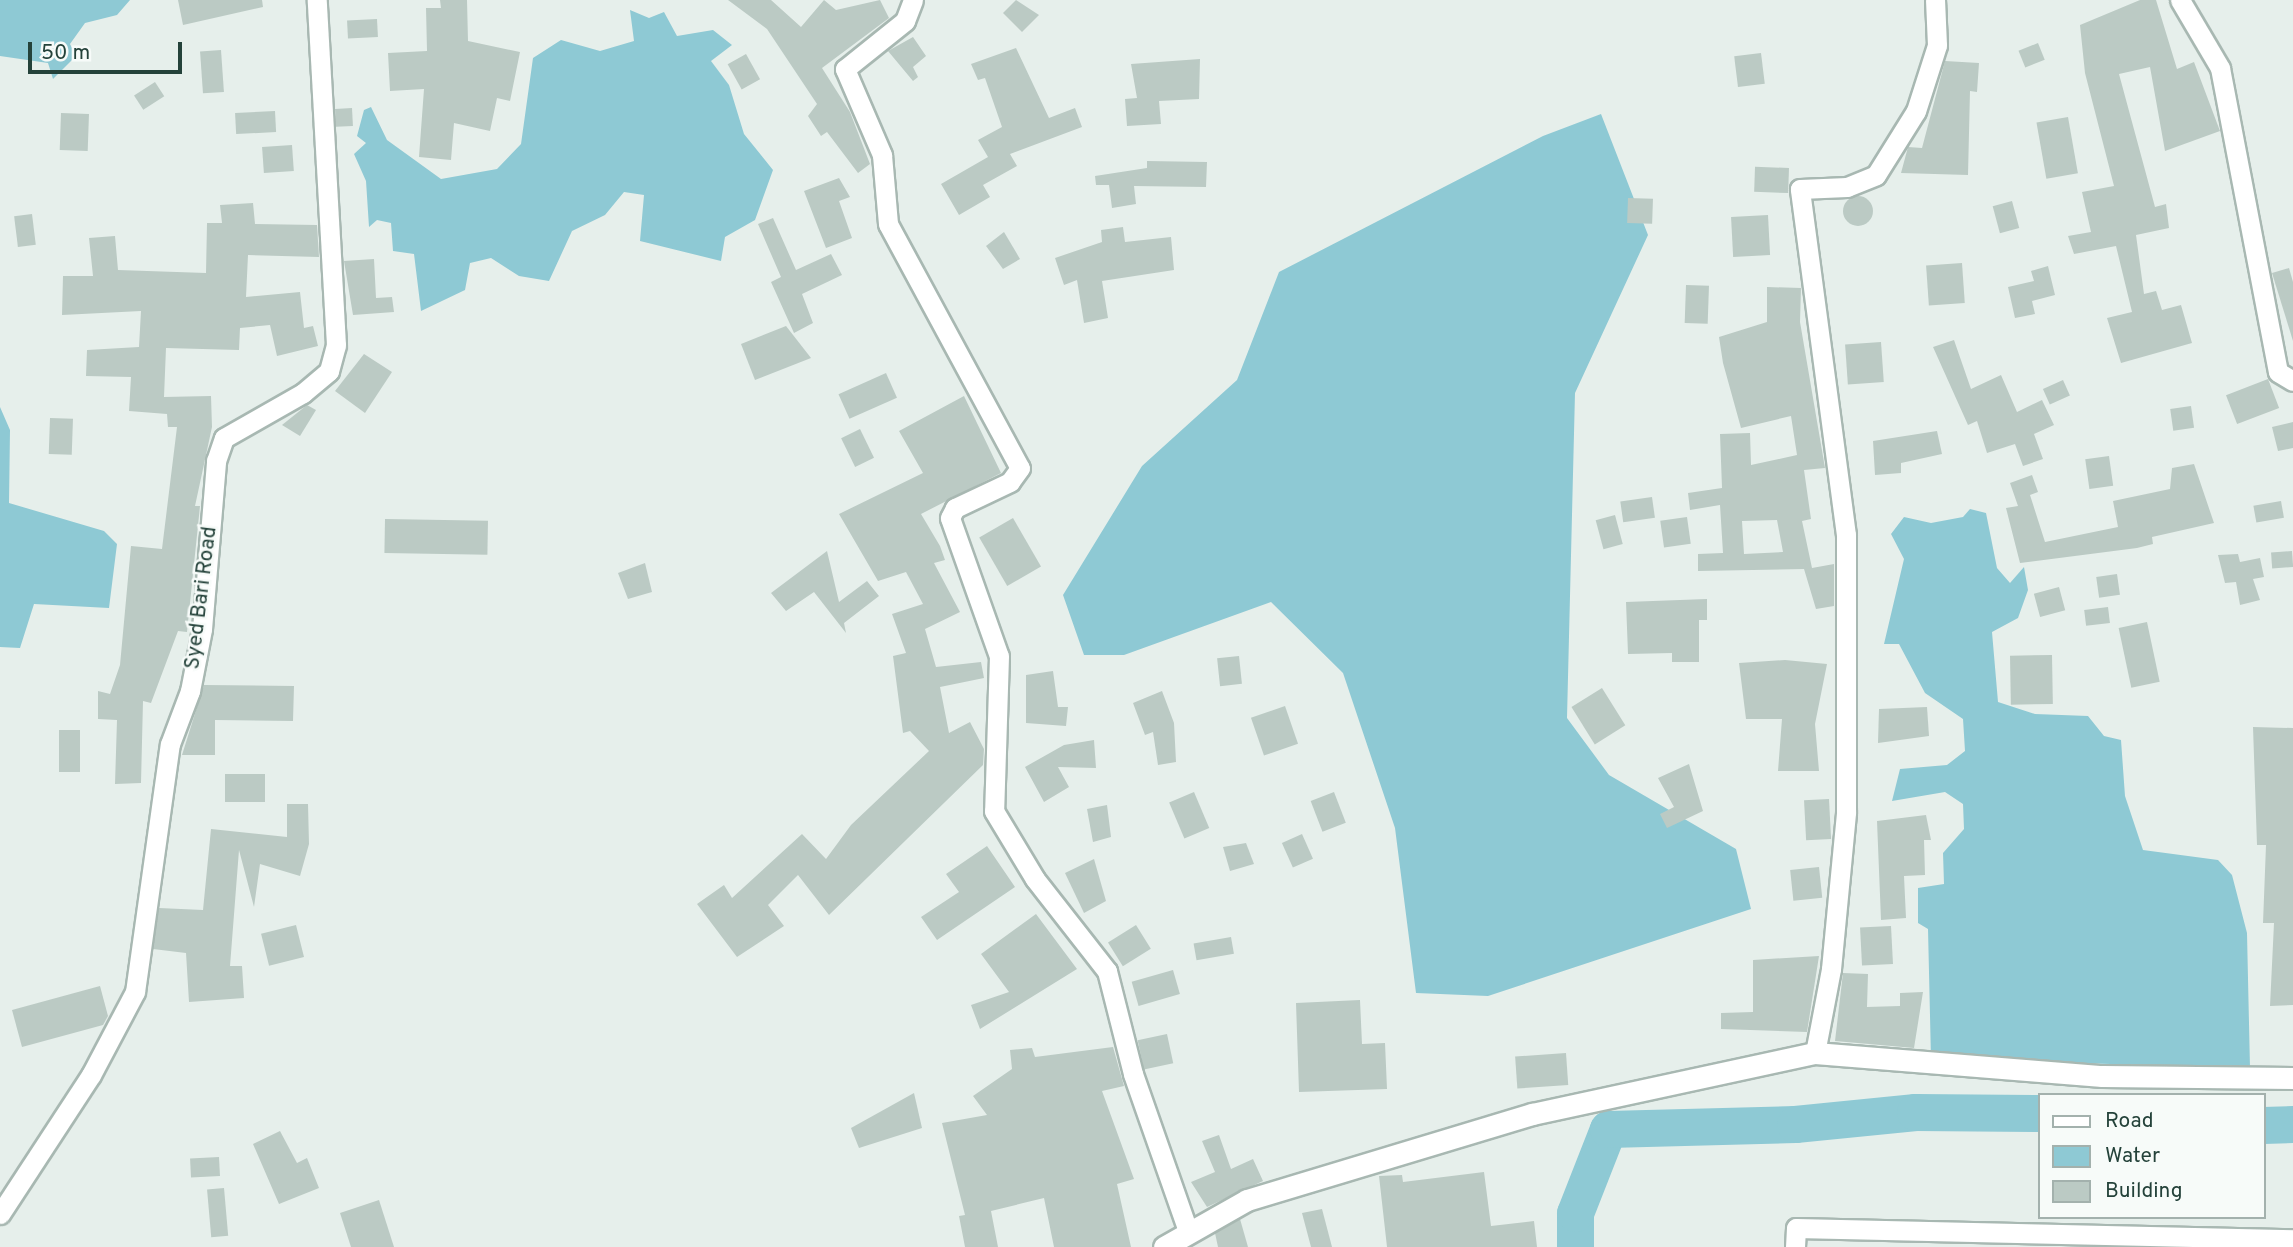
<!DOCTYPE html>
<style>
body{margin:0}
#map{position:relative;width:2293px;height:1247px;overflow:hidden;background:#e6efeb;font-family:Overpass,sans-serif}
div>[style]{position:absolute}
[style*='--x']{left:calc(var(--x)*1px);top:calc(var(--y)*1px);width:calc(var(--w)*1px);rotate:calc(var(--a)*1deg)}
.water>*{inset:0;background:#8ec9d4}
.river>*{height:37px;margin:-18.5px;padding:0 18.5px;transform-origin:18.5px;border-radius:18.5px;background:#8ec9d4}
.building>*{inset:0;background:#bbcac4;transform-origin:0 0}
.round{border-radius:50%}
.roads{filter:drop-shadow(2px 0 #a8b8b2) drop-shadow(-2px 0 #a8b8b2) drop-shadow(0 2px #a8b8b2) drop-shadow(0 -2px #a8b8b2)}
.street>*{height:19px;margin:-9.5px;padding:0 9.5px;transform-origin:9.5px;border-radius:9.5px;background:#fff}
.secondary>*{height:21px;margin:-10.5px;padding:0 10.5px;transform-origin:10.5px;border-radius:10.5px;background:#fff}
span{translate:-50% -50%;white-space:nowrap;text-align:center;line-height:1.15;-webkit-text-stroke:5px #f7fbf9;paint-order:stroke}
.street-label{font-size:21px;color:#24423a}
.legend{position:absolute;left:2038px;top:1093px;width:228px;height:126px;box-sizing:border-box;background:#f7fbf9;border:2px solid #a3b1ad;margin:0;padding:9px 12px;list-style:none;font-size:21px;color:#24423a}
.legend li{display:flex;align-items:center;gap:14px;height:35px}
.legend b{width:35px;border:2px solid #a3b1ad}
.scale{position:absolute;left:28px;top:42px;width:154px;height:32px;box-sizing:border-box;border:4px solid #24423a;border-top:0;padding-left:9px;font-size:21px;line-height:24px;white-space:nowrap;color:#24423a;-webkit-text-stroke:5px #f7fbf9;paint-order:stroke}
</style>
<div id="map">
<div class="water">
<i style="clip-path:polygon(0 0,130px 0,117px 15px,85px 23px,70px 44px,76px 56px,53px 79px,48px 63px,0 56px)"></i>
<i style="clip-path:polygon(630px 10px,649px 18px,664px 12px,677px 36px,713px 30px,732px 45px,711px 61px,729px 85px,744px 134px,773px 170px,755px 220px,725px 237px,721px 261px,640px 241px,644px 195px,624px 192px,605px 215px,572px 231px,549px 281px,519px 276px,491px 258px,470px 263px,465px 290px,421px 311px,414px 254px,393px 251px,391px 223px,377px 220px,369px 227px,366px 181px,354px 154px,366px 143px,357px 136px,364px 110px,371px 107px,387px 140px,441px 179px,497px 169px,521px 144px,533px 58px,561px 40px,600px 51px,634px 41px)"></i>
<i style="clip-path:polygon(1601px 114px,1648px 235px,1575px 393px,1567px 718px,1609px 775px,1736px 849px,1751px 909px,1488px 996px,1416px 993px,1395px 828px,1343px 673px,1271px 602px,1124px 655px,1084px 655px,1063px 595px,1142px 466px,1237px 380px,1279px 272px,1543px 136px)"></i>
<i style="clip-path:polygon(0 407px,10px 430px,9px 503px,104px 531px,117px 544px,109px 608px,34px 604px,20px 648px,0 647px)"></i>
<i style="clip-path:polygon(1970px 509px,1986px 513px,1997px 568px,2010px 583px,2024px 567px,2028px 590px,2018px 618px,1992px 632px,1998px 702px,2035px 714px,2088px 716px,2104px 736px,2121px 740px,2125px 796px,2143px 850px,2218px 860px,2232px 875px,2247px 933px,2250px 1068px,1931px 1059px,1928px 929px,1918px 923px,1918px 888px,1944px 884px,1943px 853px,1964px 829px,1963px 804px,1945px 792px,1892px 801px,1900px 769px,1947px 765px,1965px 751px,1963px 719px,1925px 693px,1899px 644px,1884px 644px,1904px 559px,1891px 534px,1904px 517px,1931px 523px,1963px 517px)"></i>
</div>
<div class="river">
<i style="--x:2263;--y:1125;--w:30;--a:-2"></i>
<i style="--x:1575;--y:1247;--w:34;--a:-90"></i>
<i style="--x:1575;--y:1213;--w:90;--a:-68.6"></i>
<i style="--x:1608;--y:1129;--w:187;--a:-1.5"></i>
<i style="--x:1795;--y:1124;--w:121;--a:-5.7"></i>
<i style="--x:1915;--y:1112;--w:124;--a:0.5"></i>
</div>
<div class="building">
<i style="clip-path:polygon(178px 0,262px 0,263px 7px,183px 25px)"></i>
<i style="clip-path:polygon(440px 0,467px 0,468px 41px,520px 52px,510px 101px,497px 98px,490px 131px,454px 123px,451px 160px,419px 157px,424px 89px,390px 91px,388px 53px,427px 51px,426px 8px,441px 8px)"></i>
<i style="clip-path:polygon(728px 0,771px 0,801px 27px,824px 0,836px 10px,880px 0,889px 18px,822px 68px,850px 112px,870px 164px,858px 173px,827px 132px,821px 136px,808px 116px,817px 104px,767px 29px)"></i>
<i style="clip-path:polygon(1016px 0,1039px 15px,1022px 32px,1003px 13px)"></i>
<i style="clip-path:polygon(2140px 0,2156px 0,2177px 69px,2194px 62px,2220px 131px,2165px 151px,2150px 67px,2119px 74px,2155px 207px,2166px 204px,2169px 228px,2136px 235px,2144px 294px,2156px 291px,2162px 310px,2181px 305px,2192px 343px,2121px 363px,2107px 318px,2132px 312px,2116px 246px,2074px 254px,2068px 236px,2091px 232px,2082px 192px,2114px 186px,2085px 73px,2080px 25px)"></i>
<i style="left:377px;top:19px;width:18px;height:30px;rotate:87deg"></i>
<i style="clip-path:polygon(913px 37px,926px 56px,913px 67px,918px 77px,913px 81px,888px 51px)"></i>
<i style="left:2038px;top:43px;width:18px;height:21px;rotate:68deg"></i>
<i style="clip-path:polygon(1016px 48px,1049px 118px,1075px 108px,1082px 127px,1010px 154px,1017px 166px,983px 185px,990px 197px,959px 215px,941px 184px,988px 157px,978px 140px,1002px 127px,985px 78px,978px 80px,971px 64px)"></i>
<i style="left:221px;top:50px;width:42px;height:21px;rotate:86deg"></i>
<i style="left:1761px;top:53px;width:31px;height:27px;rotate:83deg"></i>
<i style="left:746px;top:54px;width:29px;height:21px;rotate:61deg"></i>
<i style="clip-path:polygon(1200px 59px,1199px 99px,1159px 101px,1161px 124px,1127px 126px,1125px 99px,1137px 98px,1131px 64px)"></i>
<i style="clip-path:polygon(1945px 61px,1979px 63px,1977px 92px,1970px 91px,1968px 175px,1901px 173px,1908px 147px,1922px 148px)"></i>
<i style="left:155px;top:82px;width:17px;height:25px;rotate:57deg"></i>
<i style="left:352px;top:108px;width:18px;height:17px;rotate:87deg"></i>
<i style="left:275px;top:111px;width:21px;height:40px;rotate:87deg"></i>
<i style="left:61px;top:113px;width:28px;height:37px;rotate:2deg"></i>
<i style="left:2068px;top:117px;width:57px;height:32px;rotate:80deg"></i>
<i style="left:292px;top:145px;width:26px;height:30px;rotate:86deg"></i>
<i style="clip-path:polygon(1147px 161px,1207px 162px,1206px 187px,1134px 186px,1136px 204px,1112px 208px,1109px 185px,1096px 185px,1095px 176px,1147px 168px)"></i>
<i style="left:1789px;top:168px;width:25px;height:34px;rotate:92deg"></i>
<i style="clip-path:polygon(839px 178px,850px 197px,839px 201px,852px 238px,826px 248px,804px 191px)"></i>
<i class="round" style="left:1843px;top:196px;width:30px;height:30px"></i>
<i style="left:1628px;top:198px;width:25px;height:25px;rotate:2deg"></i>
<i style="left:2012px;top:201px;width:28px;height:20px;rotate:75deg"></i>
<i style="clip-path:polygon(253px 203px,255px 224px,317px 225px,319px 257px,248px 255px,246px 297px,300px 292px,304px 328px,313px 326px,318px 346px,277px 356px,270px 325px,240px 328px,239px 350px,166px 348px,164px 397px,211px 396px,212px 427px,195px 506px,200px 506px,187px 632px,178px 631px,151px 703px,143px 701px,141px 783px,115px 784px,117px 720px,98px 719px,98px 691px,110px 694px,120px 665px,131px 546px,162px 549px,177px 427px,168px 427px,167px 414px,129px 411px,131px 377px,86px 376px,87px 350px,139px 347px,141px 311px,62px 315px,63px 276px,93px 276px,89px 238px,115px 236px,118px 270px,206px 273px,207px 223px,222px 223px,220px 205px)"></i>
<i style="left:32px;top:214px;width:31px;height:18px;rotate:83deg"></i>
<i style="left:1768px;top:215px;width:40px;height:37px;rotate:87deg"></i>
<i style="clip-path:polygon(773px 218px,796px 270px,831px 254px,842px 275px,802px 294px,813px 323px,794px 333px,771px 282px,781px 277px,758px 224px)"></i>
<i style="clip-path:polygon(1123px 227px,1125px 242px,1171px 237px,1174px 270px,1102px 281px,1108px 318px,1084px 323px,1077px 280px,1064px 285px,1055px 258px,1102px 242px,1101px 230px)"></i>
<i style="clip-path:polygon(1004px 232px,1020px 259px,1003px 269px,986px 246px)"></i>
<i style="clip-path:polygon(374px 259px,376px 298px,392px 297px,394px 312px,353px 315px,344px 261px)"></i>
<i style="left:1962px;top:263px;width:40px;height:36px;rotate:86deg"></i>
<i style="clip-path:polygon(2048px 266px,2055px 295px,2032px 301px,2035px 314px,2015px 318px,2008px 287px,2034px 281px,2031px 271px)"></i>
<i style="clip-path:polygon(2289px 268px,2293px 282px,2293px 341px,2272px 273px)"></i>
<i style="left:1686px;top:285px;width:23px;height:38px;rotate:2deg"></i>
<i style="clip-path:polygon(evenodd,1767px 287px,1801px 288px,1800px 322px,1825px 468px,1804px 470px,1811px 519px,1802px 521px,1812px 568px,1834px 564px,1834px 606px,1816px 609px,1804px 569px,1698px 571px,1698px 554px,1723px 553px,1720px 505px,1690px 510px,1688px 493px,1722px 488px,1720px 434px,1750px 433px,1751px 465px,1797px 455px,1791px 416px,1741px 428px,1723px 363px,1719px 337px,1767px 322px,1767px 287px,1777px 520px,1783px 552px,1744px 554px,1742px 521px,1777px 520px)"></i>
<i style="clip-path:polygon(786px 326px,811px 358px,755px 380px,741px 344px)"></i>
<i style="clip-path:polygon(1954px 340px,1971px 389px,2001px 375px,2017px 412px,2042px 400px,2054px 425px,2034px 434px,2043px 459px,2023px 466px,2015px 444px,1987px 453px,1977px 421px,1968px 425px,1933px 347px)"></i>
<i style="left:1881px;top:342px;width:40px;height:36px;rotate:86deg"></i>
<i style="clip-path:polygon(364px 354px,392px 372px,365px 413px,335px 391px)"></i>
<i style="left:886px;top:373px;width:27px;height:52px;rotate:66deg"></i>
<i style="left:2268px;top:379px;width:31px;height:45px;rotate:69deg"></i>
<i style="left:2063px;top:380px;width:17px;height:22px;rotate:66deg"></i>
<i style="clip-path:polygon(964px 396px,1001px 473px,921px 514px,940px 546px,945px 560px,934px 563px,960px 612px,925px 629px,936px 667px,981px 662px,984px 678px,940px 687px,949px 733px,970px 722px,984px 749px,983px 765px,829px 915px,798px 875px,768px 905px,784px 926px,737px 957px,697px 904px,724px 885px,732px 898px,802px 834px,826px 859px,851px 825px,929px 751px,910px 731px,903px 733px,893px 656px,906px 653px,892px 614px,923px 604px,906px 572px,878px 581px,839px 514px,923px 473px,899px 431px)"></i>
<i style="clip-path:polygon(307px 405px,316px 410px,300px 436px,282px 425px)"></i>
<i style="left:2191px;top:406px;width:22px;height:21px;rotate:82deg"></i>
<i style="left:50px;top:418px;width:23px;height:36px;rotate:2deg"></i>
<i style="clip-path:polygon(2293px 422px,2293px 448px,2278px 451px,2272px 427px)"></i>
<i style="left:860px;top:429px;width:32px;height:21px;rotate:64deg"></i>
<i style="clip-path:polygon(1937px 431px,1942px 454px,1901px 463px,1901px 473px,1875px 475px,1873px 441px)"></i>
<i style="left:2109px;top:456px;width:30px;height:24px;rotate:82deg"></i>
<i style="clip-path:polygon(2194px 464px,2214px 523px,2152px 537px,2153px 544px,2137px 548px,2020px 563px,2006px 508px,2018px 506px,2010px 483px,2032px 475px,2038px 492px,2030px 495px,2045px 542px,2118px 527px,2113px 501px,2170px 489px,2172px 468px)"></i>
<i style="left:1652px;top:497px;width:21px;height:32px;rotate:82deg"></i>
<i style="left:2281px;top:501px;width:17px;height:28px;rotate:80deg"></i>
<i style="left:1615px;top:515px;width:30px;height:20px;rotate:75deg"></i>
<i style="left:1687px;top:517px;width:27px;height:27px;rotate:82deg"></i>
<i style="left:1013px;top:518px;width:56px;height:39px;rotate:60deg"></i>
<i style="left:385px;top:519px;width:103px;height:34px;rotate:1deg"></i>
<i style="clip-path:polygon(827px 551px,839px 602px,867px 581px,879px 596px,844px 623px,846px 633px,814px 592px,786px 611px,771px 593px)"></i>
<i style="left:2292px;top:551px;width:16px;height:21px;rotate:86deg"></i>
<i style="clip-path:polygon(2238px 554px,2240px 562px,2260px 558px,2264px 577px,2253px 579px,2260px 600px,2240px 605px,2236px 582px,2225px 583px,2218px 555px)"></i>
<i style="clip-path:polygon(645px 563px,652px 592px,628px 599px,618px 573px)"></i>
<i style="left:2117px;top:574px;width:21px;height:21px;rotate:82deg"></i>
<i style="left:2059px;top:587px;width:24px;height:26px;rotate:75deg"></i>
<i style="clip-path:polygon(1707px 599px,1707px 620px,1699px 620px,1699px 662px,1672px 662px,1672px 653px,1628px 654px,1626px 602px)"></i>
<i style="left:2108px;top:607px;width:16px;height:24px;rotate:83deg"></i>
<i style="left:2147px;top:622px;width:61px;height:29px;rotate:78deg"></i>
<i style="left:2052px;top:655px;width:49px;height:42px;rotate:89deg"></i>
<i style="left:1239px;top:656px;width:28px;height:22px;rotate:84deg"></i>
<i style="clip-path:polygon(1785px 660px,1827px 664px,1815px 724px,1819px 771px,1778px 771px,1782px 719px,1746px 719px,1739px 663px)"></i>
<i style="clip-path:polygon(1053px 671px,1058px 707px,1068px 707px,1066px 726px,1026px 723px,1026px 675px)"></i>
<i style="clip-path:polygon(204px 685px,294px 686px,293px 721px,215px 720px,215px 755px,182px 755px)"></i>
<i style="left:1602px;top:688px;width:44px;height:36px;rotate:58deg"></i>
<i style="clip-path:polygon(1162px 691px,1174px 723px,1176px 762px,1158px 765px,1153px 732px,1145px 735px,1133px 703px)"></i>
<i style="left:1285px;top:706px;width:40px;height:36px;rotate:71deg"></i>
<i style="clip-path:polygon(1927px 707px,1929px 736px,1878px 743px,1879px 709px)"></i>
<i style="clip-path:polygon(2253px 727px,2293px 728px,2293px 1005px,2270px 1006px,2274px 923px,2263px 923px,2266px 845px,2257px 845px)"></i>
<i style="left:59px;top:730px;width:21px;height:42px"></i>
<i style="clip-path:polygon(1094px 740px,1096px 768px,1058px 767px,1069px 787px,1044px 802px,1025px 767px,1064px 745px)"></i>
<i style="clip-path:polygon(1689px 764px,1703px 811px,1667px 828px,1660px 814px,1674px 807px,1658px 778px)"></i>
<i style="left:225px;top:774px;width:40px;height:28px"></i>
<i style="left:1194px;top:792px;width:39px;height:27px;rotate:67deg"></i>
<i style="left:1334px;top:792px;width:33px;height:25px;rotate:69deg"></i>
<i style="left:1829px;top:799px;width:40px;height:25px;rotate:87deg"></i>
<i style="clip-path:polygon(287px 804px,308px 804px,309px 844px,300px 876px,260px 864px,254px 907px,239px 850px,230px 966px,242px 966px,244px 998px,189px 1002px,186px 953px,153px 949px,159px 908px,203px 910px,211px 829px,287px 837px)"></i>
<i style="clip-path:polygon(1107px 805px,1111px 837px,1093px 842px,1087px 809px)"></i>
<i style="clip-path:polygon(1926px 815px,1931px 840px,1924px 840px,1925px 875px,1904px 876px,1906px 918px,1881px 920px,1877px 821px)"></i>
<i style="left:1302px;top:834px;width:27px;height:22px;rotate:66deg"></i>
<i style="clip-path:polygon(1246px 843px,1254px 864px,1230px 871px,1223px 847px)"></i>
<i style="clip-path:polygon(987px 846px,1015px 887px,937px 940px,921px 917px,959px 892px,946px 874px)"></i>
<i style="clip-path:polygon(1094px 859px,1106px 901px,1084px 913px,1065px 873px)"></i>
<i style="left:1819px;top:867px;width:31px;height:29px;rotate:84deg"></i>
<i style="clip-path:polygon(1036px 914px,1077px 969px,980px 1029px,971px 1005px,1009px 992px,981px 954px)"></i>
<i style="left:296px;top:925px;width:33px;height:36px;rotate:76deg"></i>
<i style="left:1136px;top:925px;width:28px;height:33px;rotate:58deg"></i>
<i style="left:1891px;top:926px;width:38px;height:31px;rotate:87deg"></i>
<i style="left:1231px;top:937px;width:17px;height:38px;rotate:80deg"></i>
<i style="clip-path:polygon(1819px 956px,1807px 1032px,1721px 1029px,1721px 1013px,1753px 1012px,1753px 960px)"></i>
<i style="left:1173px;top:970px;width:25px;height:43px;rotate:74deg"></i>
<i style="clip-path:polygon(1843px 973px,1868px 974px,1867px 1007px,1900px 1006px,1900px 993px,1923px 992px,1914px 1048px,1835px 1041px)"></i>
<i style="clip-path:polygon(100px 986px,108px 1016px,103px 1025px,22px 1047px,12px 1010px)"></i>
<i style="clip-path:polygon(1360px 1000px,1362px 1044px,1385px 1043px,1387px 1089px,1299px 1092px,1296px 1003px)"></i>
<i style="left:1167px;top:1034px;width:30px;height:30px;rotate:78deg"></i>
<i style="clip-path:polygon(1113px 1047px,1124px 1086px,1102px 1091px,1134px 1179px,1117px 1184px,1131px 1247px,1054px 1247px,1044px 1198px,991px 1211px,998px 1247px,965px 1247px,959px 1216px,965px 1215px,942px 1123px,987px 1115px,973px 1096px,1012px 1069px,1010px 1050px,1032px 1048px,1035px 1057px)"></i>
<i style="left:1566px;top:1053px;width:32px;height:51px;rotate:86deg"></i>
<i style="clip-path:polygon(914px 1093px,922px 1128px,859px 1148px,851px 1128px)"></i>
<i style="clip-path:polygon(280px 1131px,297px 1163px,307px 1158px,319px 1188px,279px 1204px,253px 1144px)"></i>
<i style="clip-path:polygon(1219px 1135px,1231px 1169px,1253px 1159px,1263px 1181px,1207px 1207px,1191px 1182px,1215px 1172px,1202px 1141px)"></i>
<i style="left:219px;top:1157px;width:19px;height:29px;rotate:87deg"></i>
<i style="clip-path:polygon(1484px 1172px,1491px 1226px,1534px 1221px,1537px 1247px,1387px 1247px,1379px 1176px,1402px 1175px,1403px 1182px)"></i>
<i style="left:224px;top:1188px;width:48px;height:17px;rotate:85deg"></i>
<i style="clip-path:polygon(379px 1200px,394px 1247px,351px 1247px,340px 1213px)"></i>
<i style="clip-path:polygon(1322px 1209px,1332px 1247px,1311px 1247px,1302px 1213px)"></i>
<i style="clip-path:polygon(1240px 1219px,1248px 1247px,1218px 1247px,1215px 1233px)"></i>
</div>
<div class="roads">
<div class="street">
<i style="--x:913;--y:0;--w:22;--a:111"></i>
<i style="--x:905;--y:21;--w:77;--a:141.3"></i>
<i style="--x:845;--y:69;--w:94;--a:66.7"></i>
<i style="--x:882;--y:155;--w:69;--a:85"></i>
<i style="--x:888;--y:224;--w:277;--a:61.6"></i>
<i style="--x:1020;--y:468;--w:17;--a:126"></i>
<i style="--x:1010;--y:482;--w:61;--a:154.7"></i>
<i style="--x:955;--y:508;--w:11;--a:117"></i>
<i style="--x:950;--y:518;--w:146;--a:70.5"></i>
<i style="--x:999;--y:656;--w:155;--a:91.8"></i>
<i style="--x:994;--y:811;--w:79;--a:58.9"></i>
<i style="--x:1035;--y:879;--w:117;--a:52"></i>
<i style="--x:1107;--y:971;--w:106;--a:75.8"></i>
<i style="--x:1133;--y:1074;--w:163;--a:70.7"></i>
<i style="--x:2180;--y:0;--w:79;--a:59.5"></i>
<i style="--x:2220;--y:68;--w:309;--a:79.2"></i>
<i style="--x:2278;--y:372;--w:17;--a:31"></i>
<i style="--x:1815;--y:1053;--w:86;--a:-79.2"></i>
<i style="--x:1831;--y:969;--w:158;--a:-84.5"></i>
<i style="--x:1846;--y:812;--w:277;--a:-90"></i>
<i style="--x:1846;--y:535;--w:349;--a:-97.6"></i>
<i style="--x:1800;--y:189;--w:47;--a:-2.4"></i>
<i style="--x:1847;--y:187;--w:31;--a:-22"></i>
<i style="--x:1876;--y:175;--w:75;--a:-58"></i>
<i style="--x:1916;--y:111;--w:69;--a:-72.3"></i>
<i style="--x:1937;--y:45;--w:45;--a:-92.5"></i>
<i style="--x:0;--y:1214;--w:166;--a:-56.8"></i>
<i style="--x:91;--y:1075;--w:94;--a:-62.1"></i>
<i style="--x:135;--y:992;--w:250;--a:-82"></i>
<i style="--x:170;--y:744;--w:57;--a:-69.3"></i>
<i style="--x:190;--y:691;--w:63;--a:-79"></i>
<i style="--x:202;--y:629;--w:169;--a:-85.2"></i>
<i style="--x:216;--y:461;--w:24;--a:-71"></i>
<i style="--x:224;--y:438;--w:91;--a:-29.7"></i>
<i style="--x:303;--y:393;--w:34;--a:-40"></i>
<i style="--x:329;--y:371;--w:27;--a:-75"></i>
<i style="--x:336;--y:345;--w:346;--a:-93.2"></i>
<i style="--x:1795;--y:1247;--w:19;--a:-87"></i>
<i style="--x:1796;--y:1228;--w:497;--a:1.3"></i>
</div>
<div class="secondary">
<i style="--x:1164;--y:1247;--w:95;--a:-29.5"></i>
<i style="--x:1247;--y:1200;--w:298;--a:-16.8"></i>
<i style="--x:1532;--y:1114;--w:289;--a:-12.2"></i>
<i style="--x:1815;--y:1053;--w:288;--a:4.6"></i>
<i style="--x:2102;--y:1076;--w:191;--a:0.6"></i>
</div>
</div>
<div class="street-label">
<span style="left:202px;top:598px;rotate:-83deg">Syed Bari Road</span>
</div>
<ul class="legend">
<li><b style="height:9px;background:#fff"></b>Road</li>
<li><b style="height:19px;background:#8ec9d4"></b>Water</li>
<li><b style="height:19px;background:#bbcac4"></b>Building</li>
</ul>
<div class="scale">50 m</div>
</div>
